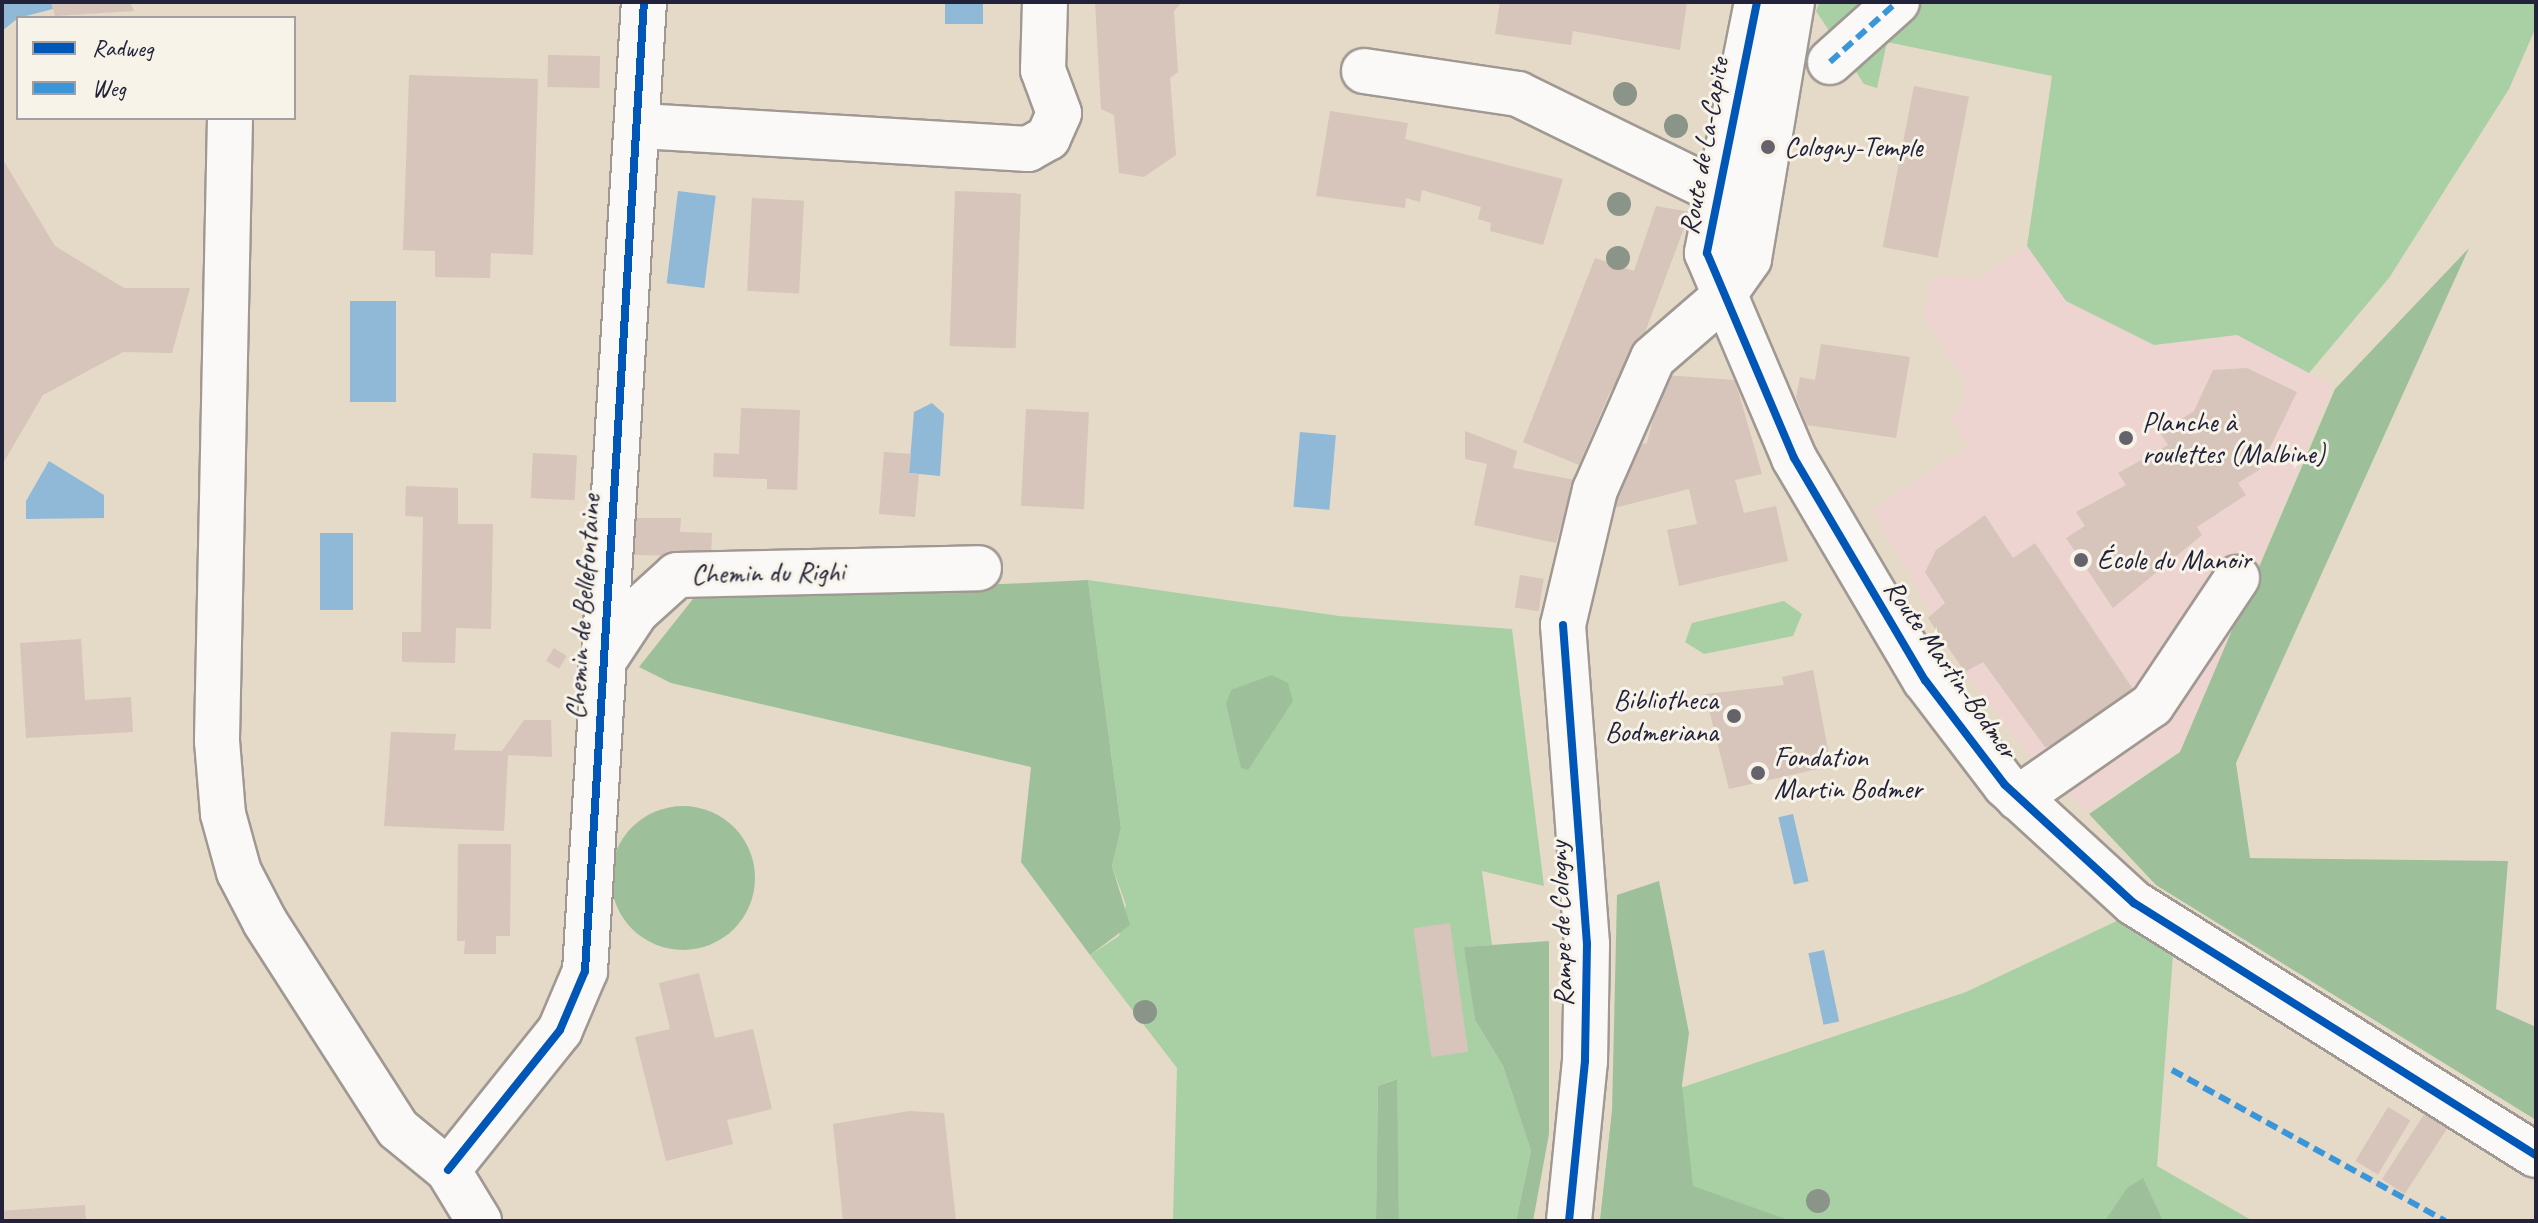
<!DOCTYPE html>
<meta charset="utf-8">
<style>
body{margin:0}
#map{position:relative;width:2538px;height:1223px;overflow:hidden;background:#e5d9c8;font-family:Caveat,sans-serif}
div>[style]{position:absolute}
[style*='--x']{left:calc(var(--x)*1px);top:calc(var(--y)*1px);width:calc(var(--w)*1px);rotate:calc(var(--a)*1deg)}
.built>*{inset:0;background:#eed4d1}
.green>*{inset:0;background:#a9d0a5}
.forest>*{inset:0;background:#9dc09a}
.round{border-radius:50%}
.water>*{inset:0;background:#8fb9d7;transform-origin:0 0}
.building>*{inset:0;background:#d7c4bb;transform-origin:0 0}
.roads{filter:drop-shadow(2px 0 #a09993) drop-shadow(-2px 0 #a09993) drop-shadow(0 2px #a09993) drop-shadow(0 -2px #a09993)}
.minor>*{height:44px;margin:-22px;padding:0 22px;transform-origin:22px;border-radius:22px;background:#fbf9f7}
.quiet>*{height:6px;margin-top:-3px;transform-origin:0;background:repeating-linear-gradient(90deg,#3b95d9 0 12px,transparent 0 18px)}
.cycleway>*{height:8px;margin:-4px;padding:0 4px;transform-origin:4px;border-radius:4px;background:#0057b8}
.trees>*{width:24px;height:24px;margin:-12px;border-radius:50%;background:#8a9489}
.dots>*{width:22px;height:22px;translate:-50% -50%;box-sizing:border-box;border:4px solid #f7f3e8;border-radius:50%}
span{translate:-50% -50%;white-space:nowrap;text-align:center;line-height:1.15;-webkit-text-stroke:6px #f7f3e8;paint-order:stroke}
.street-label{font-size:28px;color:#22223b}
.poi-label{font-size:28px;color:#22223b}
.left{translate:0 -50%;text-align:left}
.right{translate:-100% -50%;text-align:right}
.frame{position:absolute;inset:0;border:4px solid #22223b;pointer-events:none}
.legend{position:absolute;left:16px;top:16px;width:280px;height:104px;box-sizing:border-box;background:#f7f3e8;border:2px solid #a29fa3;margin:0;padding:10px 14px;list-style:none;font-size:24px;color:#22223b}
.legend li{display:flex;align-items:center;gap:16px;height:40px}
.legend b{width:40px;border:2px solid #a29fa3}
</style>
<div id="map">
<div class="built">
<i style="clip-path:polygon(2027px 246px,2066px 301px,2154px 345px,2237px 335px,2333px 386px,2182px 748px,2087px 812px,2027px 752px,1965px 672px,1872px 510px,1968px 447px,1949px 418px,1959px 412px,1966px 382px,1924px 318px,1931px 277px,1977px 279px)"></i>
</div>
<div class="green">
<i style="clip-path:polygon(1820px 2px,2536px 2px,2536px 27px,2509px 89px,2389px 278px,2309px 373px,2237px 335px,2154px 345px,2066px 301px,2027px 246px,2052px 76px,1887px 42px,1877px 88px,1864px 84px,1816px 11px)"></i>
<i style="clip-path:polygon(1088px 580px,1339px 616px,1512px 629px,1544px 886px,1482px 871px,1492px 945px,1465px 947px,1475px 1020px,1503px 1066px,1531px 1151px,1516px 1221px,1399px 1221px,1396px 1079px,1378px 1086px,1376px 1221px,1173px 1221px,1177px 1068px,1090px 955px,1119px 936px,1126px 905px,1112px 866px,1121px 828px)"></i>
<i style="clip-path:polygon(1784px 601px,1802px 614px,1793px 636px,1704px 654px,1685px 642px,1692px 623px)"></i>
<i style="clip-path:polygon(2121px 919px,2173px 955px,2157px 1166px,2253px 1221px,1600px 1221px,1612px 1111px,1966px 992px)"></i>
</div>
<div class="forest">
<i style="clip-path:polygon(2469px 248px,2236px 763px,2250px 858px,2508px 861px,2496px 1009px,2536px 1027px,2536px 1120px,2156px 885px,2089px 814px,2180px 752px,2335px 389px)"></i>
<i style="clip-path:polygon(1088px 580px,1121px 828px,1112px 866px,1130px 925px,1090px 955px,1021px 862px,1031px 767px,671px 683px,639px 667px,693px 599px)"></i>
<i style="clip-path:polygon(1272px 675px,1288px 683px,1293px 701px,1248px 770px,1241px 768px,1226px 704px,1231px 690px)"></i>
<i class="round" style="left:611px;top:806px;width:144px;height:144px"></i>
<i style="clip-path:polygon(1659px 881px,1689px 1033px,1682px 1085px,1693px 1186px,1791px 1221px,1600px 1221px,1612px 1111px,1617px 895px)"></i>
<i style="clip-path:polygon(1549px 941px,1549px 1134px,1533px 1221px,1516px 1221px,1531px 1151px,1503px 1066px,1475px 1020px,1464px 947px)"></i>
<i style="clip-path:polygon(1397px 1079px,1399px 1221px,1376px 1221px,1378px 1086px)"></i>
<i style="clip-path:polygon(2143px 1178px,2163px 1221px,2105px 1221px,2127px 1188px)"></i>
</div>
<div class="water">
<i style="clip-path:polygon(2px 2px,51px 2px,53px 9px,18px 18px,2px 31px)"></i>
<i style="left:945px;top:2px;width:38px;height:22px"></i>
<i style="left:678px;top:191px;width:38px;height:93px;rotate:7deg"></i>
<i style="left:350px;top:301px;width:46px;height:101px"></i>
<i style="clip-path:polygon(932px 403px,944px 414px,940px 476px,909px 473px,914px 412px)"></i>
<i style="left:1300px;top:432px;width:36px;height:75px;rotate:5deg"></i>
<i style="clip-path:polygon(49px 461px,104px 495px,104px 518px,26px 519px,26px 501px)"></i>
<i style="left:320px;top:533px;width:33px;height:77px"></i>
<i style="left:1793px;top:814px;width:69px;height:15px;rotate:77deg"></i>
<i style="left:1824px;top:950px;width:73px;height:16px;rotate:78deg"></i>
</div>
<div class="building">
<i style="clip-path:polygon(51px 2px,130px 2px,134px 11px,55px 16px)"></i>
<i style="clip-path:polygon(1095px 2px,1182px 2px,1174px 11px,1178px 72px,1170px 78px,1176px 155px,1144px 177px,1119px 173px,1114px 115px,1101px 109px)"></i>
<i style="clip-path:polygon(1500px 2px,1687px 2px,1680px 50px,1573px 31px,1571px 45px,1495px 34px)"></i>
<i style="left:548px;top:55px;width:52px;height:32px;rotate:1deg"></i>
<i style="clip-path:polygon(409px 75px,538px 79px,533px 255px,491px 253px,490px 278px,435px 277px,435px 251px,403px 250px)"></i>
<i style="left:1914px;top:86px;width:56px;height:164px;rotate:11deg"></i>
<i style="clip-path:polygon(1330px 111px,1408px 123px,1405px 139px,1563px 179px,1543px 245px,1490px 231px,1491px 223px,1478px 219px,1481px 207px,1422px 190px,1420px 202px,1406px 198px,1405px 208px,1316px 196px)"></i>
<i style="clip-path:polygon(2px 158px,55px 246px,124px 288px,190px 288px,172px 353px,123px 352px,43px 395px,2px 465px)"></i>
<i style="left:955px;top:191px;width:66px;height:155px;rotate:2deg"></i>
<i style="left:752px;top:198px;width:52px;height:93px;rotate:3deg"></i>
<i style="clip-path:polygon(1656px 206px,1690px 212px,1637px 354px,1609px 394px,1579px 465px,1523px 442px,1595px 258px,1634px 271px)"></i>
<i style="clip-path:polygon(1821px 344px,1910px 357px,1896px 438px,1807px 425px,1796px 397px,1800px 377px,1815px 380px)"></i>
<i style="clip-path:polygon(2247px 368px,2297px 392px,2259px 470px,2238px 483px,2246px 495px,2197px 527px,2202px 535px,2113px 608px,2066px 538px,2085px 526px,2076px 512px,2126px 485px,2118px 473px,2168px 445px,2160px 433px,2194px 411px,2213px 370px)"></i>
<i style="clip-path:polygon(1664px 375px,1735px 380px,1762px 474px,1735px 480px,1744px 513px,1776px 506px,1788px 561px,1679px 586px,1667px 530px,1697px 524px,1689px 489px,1610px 509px,1627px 448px,1647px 443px)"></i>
<i style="clip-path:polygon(741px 408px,800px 410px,797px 490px,767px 489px,767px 479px,713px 477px,714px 453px,739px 454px)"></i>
<i style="left:1026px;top:409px;width:63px;height:97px;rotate:3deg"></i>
<i style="clip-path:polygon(1465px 431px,1517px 451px,1513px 468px,1575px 480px,1556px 543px,1474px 525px,1487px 464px,1465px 459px)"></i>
<i style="clip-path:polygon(884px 452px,911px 454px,909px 473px,919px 474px,915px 517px,879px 514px)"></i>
<i style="left:533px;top:453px;width:44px;height:45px;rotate:3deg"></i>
<i style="clip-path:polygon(406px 486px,458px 488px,458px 524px,493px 524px,491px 629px,456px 628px,455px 663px,402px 662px,402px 632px,421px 632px,423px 517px,405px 516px)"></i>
<i style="clip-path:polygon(1985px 515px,2013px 558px,2035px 543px,2137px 695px,2069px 744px,2045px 747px,1983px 662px,1965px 672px,1928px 618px,1945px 603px,1925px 572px,1936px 550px)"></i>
<i style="clip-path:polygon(635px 518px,681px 518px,680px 532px,712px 533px,711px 556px,634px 555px)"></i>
<i style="left:1520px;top:575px;width:24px;height:33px;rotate:9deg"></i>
<i style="clip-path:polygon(81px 639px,85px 700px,131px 697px,133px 732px,26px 738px,20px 643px)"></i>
<i style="left:554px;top:648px;width:15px;height:15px;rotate:32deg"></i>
<i style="clip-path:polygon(1813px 670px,1831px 766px,1729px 789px,1705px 694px,1784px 685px,1782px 677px)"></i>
<i style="clip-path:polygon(524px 720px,551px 720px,552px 757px,508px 755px,504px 831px,384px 826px,391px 732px,456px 734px,454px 750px,502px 751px)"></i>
<i style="clip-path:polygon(458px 844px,511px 844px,510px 936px,496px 936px,496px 954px,464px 954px,465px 941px,457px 941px)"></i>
<i style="left:1450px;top:923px;width:130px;height:37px;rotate:82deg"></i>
<i style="clip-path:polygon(699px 973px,715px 1038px,753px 1029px,772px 1109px,727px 1120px,733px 1144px,666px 1161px,635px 1037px,670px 1029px,659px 983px)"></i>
<i style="left:2388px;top:1107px;width:26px;height:63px;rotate:31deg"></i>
<i style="clip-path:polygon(909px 1111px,944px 1113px,956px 1221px,843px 1221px,833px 1124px)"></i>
<i style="left:2425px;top:1113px;width:27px;height:79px;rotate:33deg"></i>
<i style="left:85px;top:1205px;width:16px;height:83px;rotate:86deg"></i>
</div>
<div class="roads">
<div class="minor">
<i style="--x:1757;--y:2;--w:256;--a:101.3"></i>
<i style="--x:1707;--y:253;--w:223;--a:67"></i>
<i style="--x:1794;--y:458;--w:258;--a:59.5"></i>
<i style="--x:1925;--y:680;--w:132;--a:52.7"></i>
<i style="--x:2005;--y:785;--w:175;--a:42.5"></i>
<i style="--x:2134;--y:903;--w:474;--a:32.1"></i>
<i style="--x:1830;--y:62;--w:90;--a:-41.8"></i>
<i style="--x:1364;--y:71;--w:156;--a:8.5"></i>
<i style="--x:1518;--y:94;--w:220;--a:26.1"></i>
<i style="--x:1716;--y:191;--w:29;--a:8"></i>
<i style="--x:230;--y:118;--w:623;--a:91.2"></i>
<i style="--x:217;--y:741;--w:73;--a:85.3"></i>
<i style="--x:223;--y:814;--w:60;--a:74.6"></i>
<i style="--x:239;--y:872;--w:56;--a:62.5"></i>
<i style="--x:265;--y:922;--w:246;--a:57.3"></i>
<i style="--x:398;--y:1129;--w:65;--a:39.4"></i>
<i style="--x:448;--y:1170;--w:60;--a:58.7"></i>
<i style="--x:641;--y:126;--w:388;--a:3.4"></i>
<i style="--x:1028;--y:149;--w:23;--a:-29"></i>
<i style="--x:1048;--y:138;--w:27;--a:-66"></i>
<i style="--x:1059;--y:113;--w:46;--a:-110.4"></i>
<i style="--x:1043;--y:70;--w:68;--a:-88.3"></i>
<i style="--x:601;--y:665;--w:64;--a:-56.6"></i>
<i style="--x:636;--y:612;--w:55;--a:-42.1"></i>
<i style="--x:677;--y:575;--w:302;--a:-1.3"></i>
<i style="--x:2018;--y:798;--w:163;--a:-34.8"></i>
<i style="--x:2152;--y:705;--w:153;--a:-56.2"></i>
<i style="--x:448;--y:1170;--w:179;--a:-51.3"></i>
<i style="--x:560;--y:1030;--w:64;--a:-67"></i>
<i style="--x:585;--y:971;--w:971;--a:-86.52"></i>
<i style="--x:1569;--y:1221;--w:161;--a:-84.3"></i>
<i style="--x:1585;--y:1061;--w:117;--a:-89"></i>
<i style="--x:1587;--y:944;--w:320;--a:-94.3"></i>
<i style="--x:1563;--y:625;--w:139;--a:-76.7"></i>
<i style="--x:1595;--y:490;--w:144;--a:-66.3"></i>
<i style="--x:1653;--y:358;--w:90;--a:-40.9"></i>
<i style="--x:1721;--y:299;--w:49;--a:-55"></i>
<i style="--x:1749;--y:259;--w:261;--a:-80.5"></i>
</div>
</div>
<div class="quiet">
<i style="--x:1830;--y:62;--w:90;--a:-41.8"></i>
<i style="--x:2172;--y:1070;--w:312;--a:28.9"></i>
</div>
<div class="cycleway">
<i style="--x:1757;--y:2;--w:256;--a:101.3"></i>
<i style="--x:1707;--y:253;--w:223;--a:67"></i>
<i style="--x:1794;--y:458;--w:258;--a:59.5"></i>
<i style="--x:1925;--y:680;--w:132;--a:52.7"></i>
<i style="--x:2005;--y:785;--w:175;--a:42.5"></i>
<i style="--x:2134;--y:903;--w:474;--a:32.1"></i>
<i style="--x:1563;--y:625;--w:320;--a:85.7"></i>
<i style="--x:1587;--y:944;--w:117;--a:91"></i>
<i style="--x:1585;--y:1061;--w:161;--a:95.7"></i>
<i style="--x:448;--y:1170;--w:179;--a:-51.3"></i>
<i style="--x:560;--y:1030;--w:64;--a:-67"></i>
<i style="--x:585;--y:971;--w:971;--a:-86.52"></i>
</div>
<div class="trees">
<i style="left:1625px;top:94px"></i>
<i style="left:1676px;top:126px"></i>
<i style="left:1619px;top:204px"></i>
<i style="left:1618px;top:258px"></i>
<i style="left:1145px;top:1012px"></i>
<i style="left:1818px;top:1201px"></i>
</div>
<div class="dots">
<i style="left:1768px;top:147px;background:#66626c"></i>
<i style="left:2126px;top:438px;background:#66626c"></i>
<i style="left:2081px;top:560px;background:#66626c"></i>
<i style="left:1734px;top:716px;background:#66626c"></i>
<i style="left:1758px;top:773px;background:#66626c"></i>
</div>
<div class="street-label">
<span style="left:1704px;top:146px;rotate:-80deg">Route de La-Capite</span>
<span style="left:768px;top:573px;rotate:-1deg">Chemin du Righi</span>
<span style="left:583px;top:607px;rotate:-86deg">Chemin de Bellefontaine</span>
<span style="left:1951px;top:669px;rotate:55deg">Route Martin-Bodmer</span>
<span style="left:1561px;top:924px;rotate:-92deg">Rampe de Cologny</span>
</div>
<div class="poi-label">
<span class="left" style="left:1784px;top:147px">Cologny-Temple</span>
<span class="left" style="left:2142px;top:438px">Planche à<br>roulettes (Malbine)</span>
<span class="left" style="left:2097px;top:560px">École du Manoir</span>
<span class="right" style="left:1718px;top:716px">Bibliotheca<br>Bodmeriana</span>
<span class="left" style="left:1774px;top:773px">Fondation<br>Martin Bodmer</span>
</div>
<div class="frame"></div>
<ul class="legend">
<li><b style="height:10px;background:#0057b8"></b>Radweg</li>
<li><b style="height:10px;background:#3b95d9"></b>Weg</li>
</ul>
</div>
